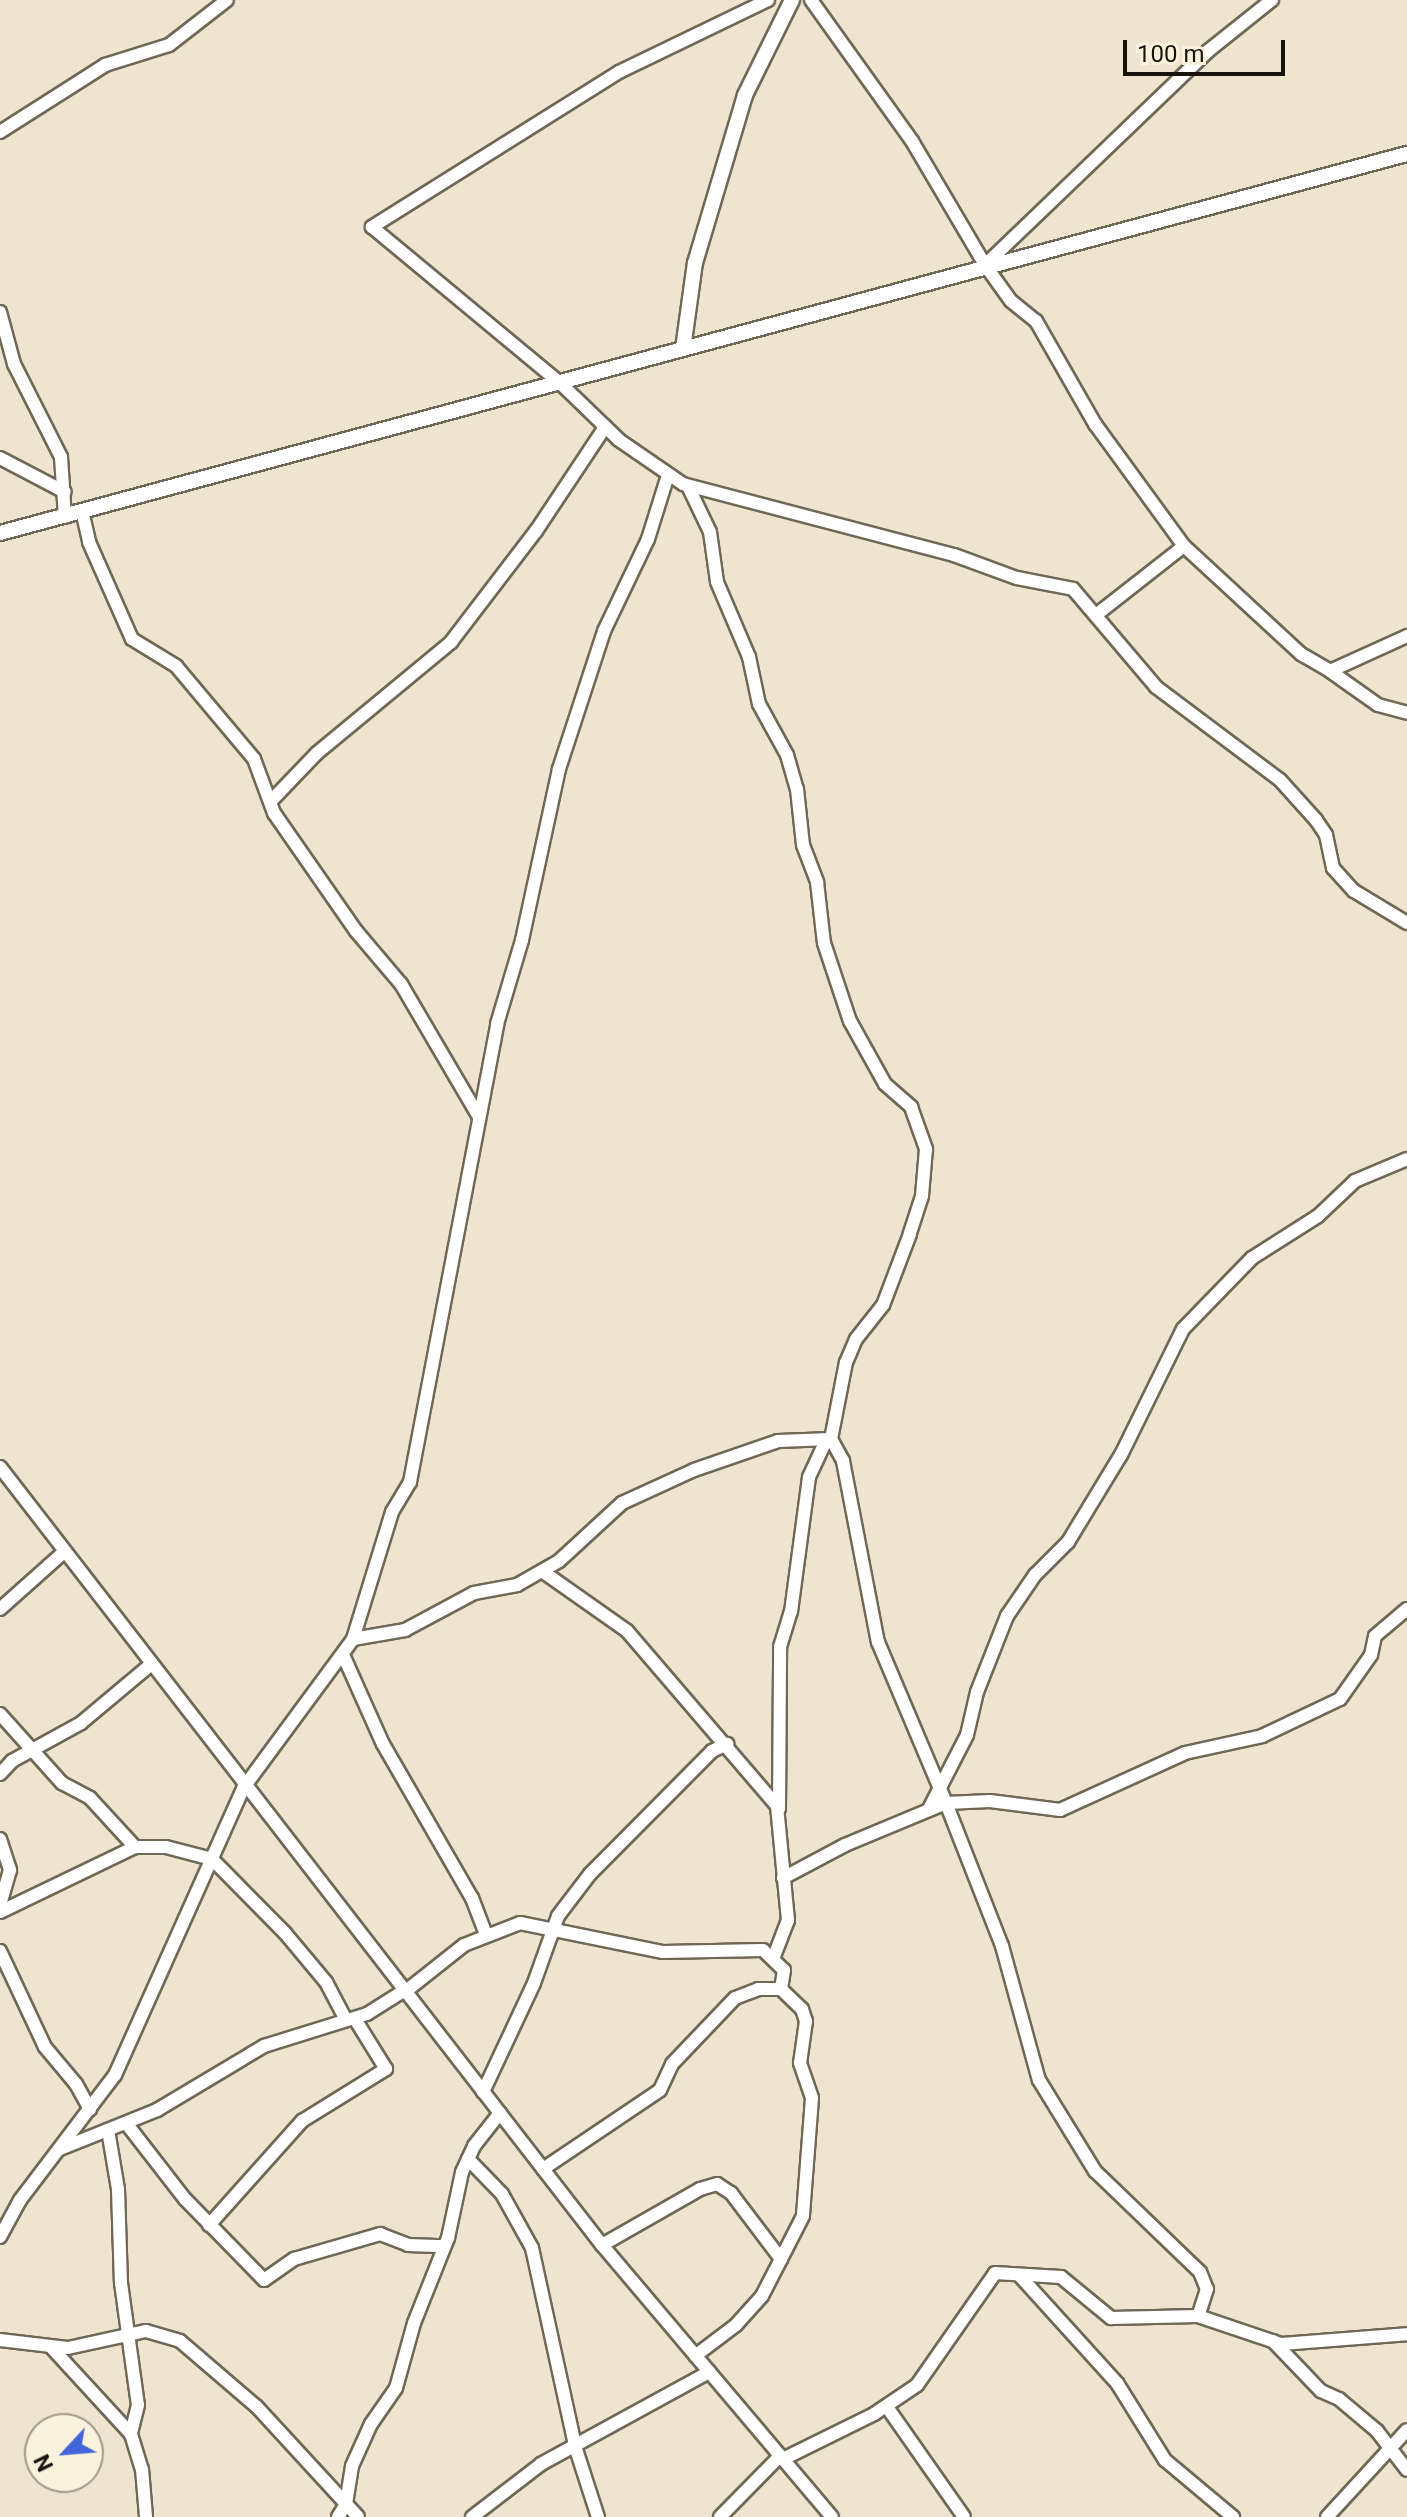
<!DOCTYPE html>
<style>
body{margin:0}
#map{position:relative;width:1407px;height:2517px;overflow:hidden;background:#eee4d0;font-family:Roboto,sans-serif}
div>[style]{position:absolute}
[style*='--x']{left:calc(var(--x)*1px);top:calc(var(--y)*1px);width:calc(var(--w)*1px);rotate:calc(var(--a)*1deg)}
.roads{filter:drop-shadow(2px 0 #706856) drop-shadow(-2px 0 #706856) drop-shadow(0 2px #706856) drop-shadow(0 -2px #706856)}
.minor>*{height:12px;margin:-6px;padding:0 6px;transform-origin:6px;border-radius:6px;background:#fff}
.tertiary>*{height:14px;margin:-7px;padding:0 7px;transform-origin:7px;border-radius:7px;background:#fff}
span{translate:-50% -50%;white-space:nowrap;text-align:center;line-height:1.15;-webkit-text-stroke:8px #fbf2dd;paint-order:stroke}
.north{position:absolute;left:24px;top:2413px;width:80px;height:80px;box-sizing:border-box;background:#fbf2dd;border:2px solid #a09989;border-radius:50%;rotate:244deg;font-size:22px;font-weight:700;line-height:32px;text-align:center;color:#17140c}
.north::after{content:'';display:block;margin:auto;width:28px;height:36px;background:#4266d9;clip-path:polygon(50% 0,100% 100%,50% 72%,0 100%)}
.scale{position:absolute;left:1123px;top:40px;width:162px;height:36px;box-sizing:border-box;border:4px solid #17140c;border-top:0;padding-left:10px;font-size:24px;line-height:28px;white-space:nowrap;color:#17140c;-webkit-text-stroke:6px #fbf2dd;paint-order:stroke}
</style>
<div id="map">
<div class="roads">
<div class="minor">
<i style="--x:768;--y:0;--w:165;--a:154.2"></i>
<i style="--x:619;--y:72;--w:292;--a:147.9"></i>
<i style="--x:372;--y:227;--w:243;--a:39.7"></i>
<i style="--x:559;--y:382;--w:83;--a:44"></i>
<i style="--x:619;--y:440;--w:78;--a:34.5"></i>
<i style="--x:683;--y:484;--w:280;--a:14.7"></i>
<i style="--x:954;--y:555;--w:67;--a:20.1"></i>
<i style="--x:1017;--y:578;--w:57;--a:11.1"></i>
<i style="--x:1073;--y:589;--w:128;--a:49.7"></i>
<i style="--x:1156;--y:687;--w:155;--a:36.9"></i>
<i style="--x:1280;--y:780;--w:54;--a:48"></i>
<i style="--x:1316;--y:820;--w:18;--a:56"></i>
<i style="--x:1326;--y:835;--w:34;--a:78"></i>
<i style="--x:1333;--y:868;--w:31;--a:48"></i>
<i style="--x:1354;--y:891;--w:62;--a:31.1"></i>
<i style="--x:811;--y:0;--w:173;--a:54.4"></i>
<i style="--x:912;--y:141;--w:144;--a:59.5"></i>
<i style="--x:985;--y:265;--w:44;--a:54.2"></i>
<i style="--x:1011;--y:301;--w:32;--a:39"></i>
<i style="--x:1036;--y:321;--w:119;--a:60.2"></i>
<i style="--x:1095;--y:424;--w:151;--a:53.9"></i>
<i style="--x:0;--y:132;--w:125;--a:-32.5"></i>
<i style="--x:105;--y:65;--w:67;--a:-17.4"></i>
<i style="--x:169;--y:45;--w:73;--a:-37.8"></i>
<i style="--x:985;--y:265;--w:309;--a:-43.8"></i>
<i style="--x:1208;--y:51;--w:82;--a:-38.6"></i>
<i style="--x:0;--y:312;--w:54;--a:74.9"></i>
<i style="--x:14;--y:364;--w:104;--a:63.2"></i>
<i style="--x:61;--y:457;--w:60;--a:86.2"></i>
<i style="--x:0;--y:458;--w:73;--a:27.6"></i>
<i style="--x:688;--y:486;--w:51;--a:64.4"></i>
<i style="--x:710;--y:532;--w:50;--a:82"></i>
<i style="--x:717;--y:582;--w:82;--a:66.9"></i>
<i style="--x:749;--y:657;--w:48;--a:78"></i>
<i style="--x:759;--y:704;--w:58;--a:61.2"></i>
<i style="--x:787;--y:755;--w:35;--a:74"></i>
<i style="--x:797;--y:789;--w:56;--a:83.9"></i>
<i style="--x:803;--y:845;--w:40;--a:69"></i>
<i style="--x:817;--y:882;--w:61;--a:83.5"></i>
<i style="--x:824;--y:943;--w:82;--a:71.6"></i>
<i style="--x:850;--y:1021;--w:72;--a:60.9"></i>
<i style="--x:885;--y:1084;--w:35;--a:41"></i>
<i style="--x:911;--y:1107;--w:45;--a:70.3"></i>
<i style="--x:926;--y:1149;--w:47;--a:94.9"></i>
<i style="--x:922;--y:1196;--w:40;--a:108"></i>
<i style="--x:910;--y:1234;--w:76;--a:110.8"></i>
<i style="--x:883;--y:1305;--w:43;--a:128.5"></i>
<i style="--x:856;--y:1339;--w:25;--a:113"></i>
<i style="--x:846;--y:1362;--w:78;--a:101"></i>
<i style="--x:83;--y:515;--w:28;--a:77"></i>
<i style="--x:89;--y:542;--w:106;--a:66.1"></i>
<i style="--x:132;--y:639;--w:52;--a:31.5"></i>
<i style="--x:176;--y:666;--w:121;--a:50"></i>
<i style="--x:254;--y:759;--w:58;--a:69.7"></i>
<i style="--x:274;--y:813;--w:144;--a:55.2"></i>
<i style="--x:356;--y:931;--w:70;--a:49.7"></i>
<i style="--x:401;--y:984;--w:154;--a:59.6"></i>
<i style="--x:1096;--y:615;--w:112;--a:-38.1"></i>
<i style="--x:1184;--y:546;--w:159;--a:42.7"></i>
<i style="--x:1301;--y:654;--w:34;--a:30"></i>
<i style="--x:1330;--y:671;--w:85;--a:-24.4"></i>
<i style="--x:1330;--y:671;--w:59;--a:35.3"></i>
<i style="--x:1378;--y:705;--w:30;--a:15"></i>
<i style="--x:271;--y:801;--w:66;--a:-46.2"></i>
<i style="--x:317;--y:753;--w:174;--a:-39.6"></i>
<i style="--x:451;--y:642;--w:140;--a:-52.6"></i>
<i style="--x:536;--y:531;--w:125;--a:-56.4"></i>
<i style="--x:831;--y:1439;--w:25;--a:61"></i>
<i style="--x:843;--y:1461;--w:184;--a:79.1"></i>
<i style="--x:878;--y:1642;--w:175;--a:67.1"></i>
<i style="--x:946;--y:1803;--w:44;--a:-2.6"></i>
<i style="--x:990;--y:1801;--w:71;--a:7.3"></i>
<i style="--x:1060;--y:1810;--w:137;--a:-24.5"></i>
<i style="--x:1185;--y:1753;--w:79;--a:-12.4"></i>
<i style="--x:1262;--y:1736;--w:86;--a:-25.4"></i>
<i style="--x:1340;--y:1699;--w:54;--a:-54.8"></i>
<i style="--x:1371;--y:1655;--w:19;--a:-78"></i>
<i style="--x:1375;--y:1636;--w:42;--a:-40.2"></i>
<i style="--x:0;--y:1467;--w:984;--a:52.27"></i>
<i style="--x:602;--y:2245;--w:356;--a:49.8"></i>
<i style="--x:542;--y:1571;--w:104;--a:35.2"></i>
<i style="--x:627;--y:1631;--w:230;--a:49.4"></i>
<i style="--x:777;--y:1806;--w:115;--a:84.5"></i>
<i style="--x:788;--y:1920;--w:39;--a:111"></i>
<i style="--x:0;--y:1609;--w:86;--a:-41.7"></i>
<i style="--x:353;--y:1639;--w:53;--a:-9.8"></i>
<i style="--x:405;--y:1630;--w:78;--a:-28.2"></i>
<i style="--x:474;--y:1593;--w:44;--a:-10.5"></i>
<i style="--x:517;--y:1585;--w:48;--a:-29.7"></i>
<i style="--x:559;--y:1561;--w:86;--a:-42.6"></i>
<i style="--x:622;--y:1503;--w:79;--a:-24.6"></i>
<i style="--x:694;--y:1470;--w:89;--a:-19"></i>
<i style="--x:778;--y:1441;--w:53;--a:-2.2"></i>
<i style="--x:344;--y:1657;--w:95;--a:65.9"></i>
<i style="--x:383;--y:1744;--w:178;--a:60"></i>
<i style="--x:472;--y:1898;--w:40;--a:69"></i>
<i style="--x:0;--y:1714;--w:93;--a:48.1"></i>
<i style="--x:62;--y:1783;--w:32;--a:28"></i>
<i style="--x:90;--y:1798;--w:67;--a:47.4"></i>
<i style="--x:0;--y:1774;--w:18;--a:-47"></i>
<i style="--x:12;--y:1761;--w:79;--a:-28.8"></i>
<i style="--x:81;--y:1723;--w:89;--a:-40"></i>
<i style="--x:930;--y:1807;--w:81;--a:-62.8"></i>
<i style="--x:967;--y:1735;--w:44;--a:-76.9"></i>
<i style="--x:977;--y:1692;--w:82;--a:-68.5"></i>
<i style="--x:1007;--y:1616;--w:50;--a:-55.7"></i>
<i style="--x:1035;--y:1575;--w:47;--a:-45"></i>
<i style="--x:1068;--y:1542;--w:102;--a:-58.7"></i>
<i style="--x:1121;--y:1455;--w:140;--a:-63.8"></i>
<i style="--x:1183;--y:1329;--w:99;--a:-45.8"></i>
<i style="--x:1252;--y:1258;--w:78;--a:-32.5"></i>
<i style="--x:1318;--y:1216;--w:51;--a:-43.4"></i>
<i style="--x:1355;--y:1181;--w:56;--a:-22.9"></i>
<i style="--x:779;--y:1809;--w:162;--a:-89.6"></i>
<i style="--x:780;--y:1647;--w:37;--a:-73"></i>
<i style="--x:791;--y:1612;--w:136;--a:-82.4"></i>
<i style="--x:809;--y:1477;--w:38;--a:-65"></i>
<i style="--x:0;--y:1839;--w:33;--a:72"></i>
<i style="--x:10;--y:1870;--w:37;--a:106"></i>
<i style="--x:783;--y:1878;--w:70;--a:-28"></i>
<i style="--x:845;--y:1845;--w:109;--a:-22.6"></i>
<i style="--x:946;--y:1803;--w:154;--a:68.6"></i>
<i style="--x:1002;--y:1946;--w:139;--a:74.6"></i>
<i style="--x:1039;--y:2080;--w:107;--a:58.4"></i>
<i style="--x:1095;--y:2171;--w:146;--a:43.9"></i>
<i style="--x:1200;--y:2272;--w:18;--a:68"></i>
<i style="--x:1207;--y:2289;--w:28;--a:108"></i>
<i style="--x:0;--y:1912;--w:150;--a:-25.7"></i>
<i style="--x:135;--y:1847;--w:31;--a:0"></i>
<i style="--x:166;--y:1847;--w:48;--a:14.6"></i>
<i style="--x:212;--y:1859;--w:104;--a:45.4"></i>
<i style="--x:285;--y:1933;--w:64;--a:50.1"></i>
<i style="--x:326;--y:1982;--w:41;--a:62.2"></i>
<i style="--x:0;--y:1951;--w:106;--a:64.9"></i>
<i style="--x:45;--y:2047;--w:48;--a:50"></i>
<i style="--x:76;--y:2084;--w:29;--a:61"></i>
<i style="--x:406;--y:1991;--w:74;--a:-38.4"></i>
<i style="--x:464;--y:1945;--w:60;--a:-21.4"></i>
<i style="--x:520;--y:1923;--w:146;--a:11.5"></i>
<i style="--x:663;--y:1952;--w:100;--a:-1.1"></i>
<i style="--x:763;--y:1950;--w:29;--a:44"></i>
<i style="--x:784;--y:1970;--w:19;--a:99"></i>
<i style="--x:483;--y:2092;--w:120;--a:-64.9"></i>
<i style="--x:534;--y:1983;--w:71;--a:-70.3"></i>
<i style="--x:558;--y:1916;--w:53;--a:-52.7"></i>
<i style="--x:590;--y:1874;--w:173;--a:-45.2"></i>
<i style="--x:712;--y:1751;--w:17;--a:-25"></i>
<i style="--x:126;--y:2123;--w:96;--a:52.2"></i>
<i style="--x:185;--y:2199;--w:113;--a:45.7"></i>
<i style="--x:264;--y:2280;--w:37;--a:-35"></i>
<i style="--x:294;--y:2259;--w:90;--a:-16.2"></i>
<i style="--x:380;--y:2234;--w:30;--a:21"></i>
<i style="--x:408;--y:2245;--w:36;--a:2"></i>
<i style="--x:108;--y:2130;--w:60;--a:80.4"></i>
<i style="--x:118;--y:2189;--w:94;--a:88.2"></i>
<i style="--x:121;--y:2283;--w:123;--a:82.1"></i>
<i style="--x:138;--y:2405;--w:30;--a:104"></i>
<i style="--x:131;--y:2434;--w:37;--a:73"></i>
<i style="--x:142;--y:2469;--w:48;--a:85.2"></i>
<i style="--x:60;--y:2149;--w:105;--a:-21.9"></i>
<i style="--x:157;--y:2110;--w:125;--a:-30.9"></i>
<i style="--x:264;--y:2046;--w:108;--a:-17.3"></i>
<i style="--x:367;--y:2014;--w:45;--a:-32.3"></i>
<i style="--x:468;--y:2159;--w:49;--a:45.8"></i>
<i style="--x:502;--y:2194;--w:62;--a:60.9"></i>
<i style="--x:532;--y:2248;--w:203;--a:77.7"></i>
<i style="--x:575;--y:2446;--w:75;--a:72.1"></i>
<i style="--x:543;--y:2169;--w:141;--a:-34"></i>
<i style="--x:660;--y:2090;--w:29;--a:-65"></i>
<i style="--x:672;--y:2064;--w:91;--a:-46.3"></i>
<i style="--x:735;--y:1998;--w:25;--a:-21"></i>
<i style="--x:758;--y:1989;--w:23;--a:0"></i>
<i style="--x:781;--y:1989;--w:29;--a:44"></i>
<i style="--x:802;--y:2009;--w:13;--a:72"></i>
<i style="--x:806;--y:2021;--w:42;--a:98.1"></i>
<i style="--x:800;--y:2063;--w:37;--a:71"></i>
<i style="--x:812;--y:2098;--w:118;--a:94.4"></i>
<i style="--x:803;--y:2216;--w:48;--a:117.1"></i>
<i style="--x:209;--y:2225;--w:140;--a:-48.2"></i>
<i style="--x:302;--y:2121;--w:99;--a:-31.8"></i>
<i style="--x:386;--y:2069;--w:59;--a:-121.8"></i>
<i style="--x:0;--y:2237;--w:42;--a:-61.6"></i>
<i style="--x:20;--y:2200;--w:157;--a:-52.8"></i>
<i style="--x:115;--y:2075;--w:316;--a:-65.9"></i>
<i style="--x:244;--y:1787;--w:184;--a:-53.6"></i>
<i style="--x:353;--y:1639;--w:133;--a:-72.9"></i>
<i style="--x:392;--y:1512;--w:35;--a:-59"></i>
<i style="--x:410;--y:1482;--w:466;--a:-79.2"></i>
<i style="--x:497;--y:1024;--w:88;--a:-73.4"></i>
<i style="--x:522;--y:940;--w:175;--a:-77.8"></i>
<i style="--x:559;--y:769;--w:145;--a:-71.9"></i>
<i style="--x:604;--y:631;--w:102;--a:-64.4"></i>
<i style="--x:648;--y:539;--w:67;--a:-72.6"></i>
<i style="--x:602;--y:2245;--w:113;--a:-29.7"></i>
<i style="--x:700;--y:2189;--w:18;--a:-16"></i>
<i style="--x:717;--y:2184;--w:17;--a:33"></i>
<i style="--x:731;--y:2193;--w:83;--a:52.9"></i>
<i style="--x:781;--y:2259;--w:42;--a:117.2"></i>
<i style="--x:762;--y:2296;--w:39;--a:132"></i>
<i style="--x:736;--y:2325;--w:51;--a:142.9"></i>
<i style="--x:1019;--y:2275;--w:146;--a:47.8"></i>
<i style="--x:1117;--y:2383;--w:91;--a:58.1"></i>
<i style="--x:1165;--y:2460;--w:89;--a:40"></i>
<i style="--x:0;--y:2340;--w:68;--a:6.7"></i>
<i style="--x:68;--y:2348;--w:80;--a:-12.3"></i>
<i style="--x:146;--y:2331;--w:35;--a:16"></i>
<i style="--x:180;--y:2341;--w:101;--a:40.6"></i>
<i style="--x:257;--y:2407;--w:149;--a:47.4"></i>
<i style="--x:1273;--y:2341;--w:69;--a:46.2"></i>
<i style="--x:1321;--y:2391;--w:20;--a:24"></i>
<i style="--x:1339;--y:2399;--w:50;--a:40.1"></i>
<i style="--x:1377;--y:2431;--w:49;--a:52.4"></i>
<i style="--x:51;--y:2347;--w:118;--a:47.4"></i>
<i style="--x:887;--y:2407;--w:134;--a:55"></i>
<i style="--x:783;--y:2459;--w:102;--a:-26.3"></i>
<i style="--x:874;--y:2414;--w:52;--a:-34"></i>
<i style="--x:917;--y:2385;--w:136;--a:-55.1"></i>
<i style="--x:995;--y:2273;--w:66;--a:3.5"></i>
<i style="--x:1061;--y:2277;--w:65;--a:39.4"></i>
<i style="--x:1111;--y:2318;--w:87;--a:-1.3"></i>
<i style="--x:1198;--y:2316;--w:88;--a:18.6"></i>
<i style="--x:1281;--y:2344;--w:126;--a:-4.5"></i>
<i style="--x:338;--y:2517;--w:15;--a:-58"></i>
<i style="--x:346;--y:2504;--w:38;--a:-81"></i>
<i style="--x:352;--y:2466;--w:46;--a:-65.7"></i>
<i style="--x:371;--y:2424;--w:44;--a:-55.2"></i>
<i style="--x:396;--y:2388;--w:67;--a:-74.5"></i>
<i style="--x:414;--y:2323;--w:92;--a:-68.2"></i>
<i style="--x:448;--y:2238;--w:67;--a:-78"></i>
<i style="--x:462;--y:2172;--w:29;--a:-65"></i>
<i style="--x:474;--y:2146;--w:42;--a:-51.8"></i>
<i style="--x:472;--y:2517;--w:87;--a:-37.5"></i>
<i style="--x:541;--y:2464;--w:192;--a:-28.7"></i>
<i style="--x:720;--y:2517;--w:86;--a:-45.5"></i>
<i style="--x:1327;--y:2517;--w:118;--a:-47.4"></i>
</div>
<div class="tertiary">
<i style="--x:683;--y:349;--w:87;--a:-82.1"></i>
<i style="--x:695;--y:263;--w:175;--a:-73.4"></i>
<i style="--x:745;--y:95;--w:106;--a:-63.7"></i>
<i style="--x:0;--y:533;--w:1457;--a:-15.08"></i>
</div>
</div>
<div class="north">N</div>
<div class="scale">100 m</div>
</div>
